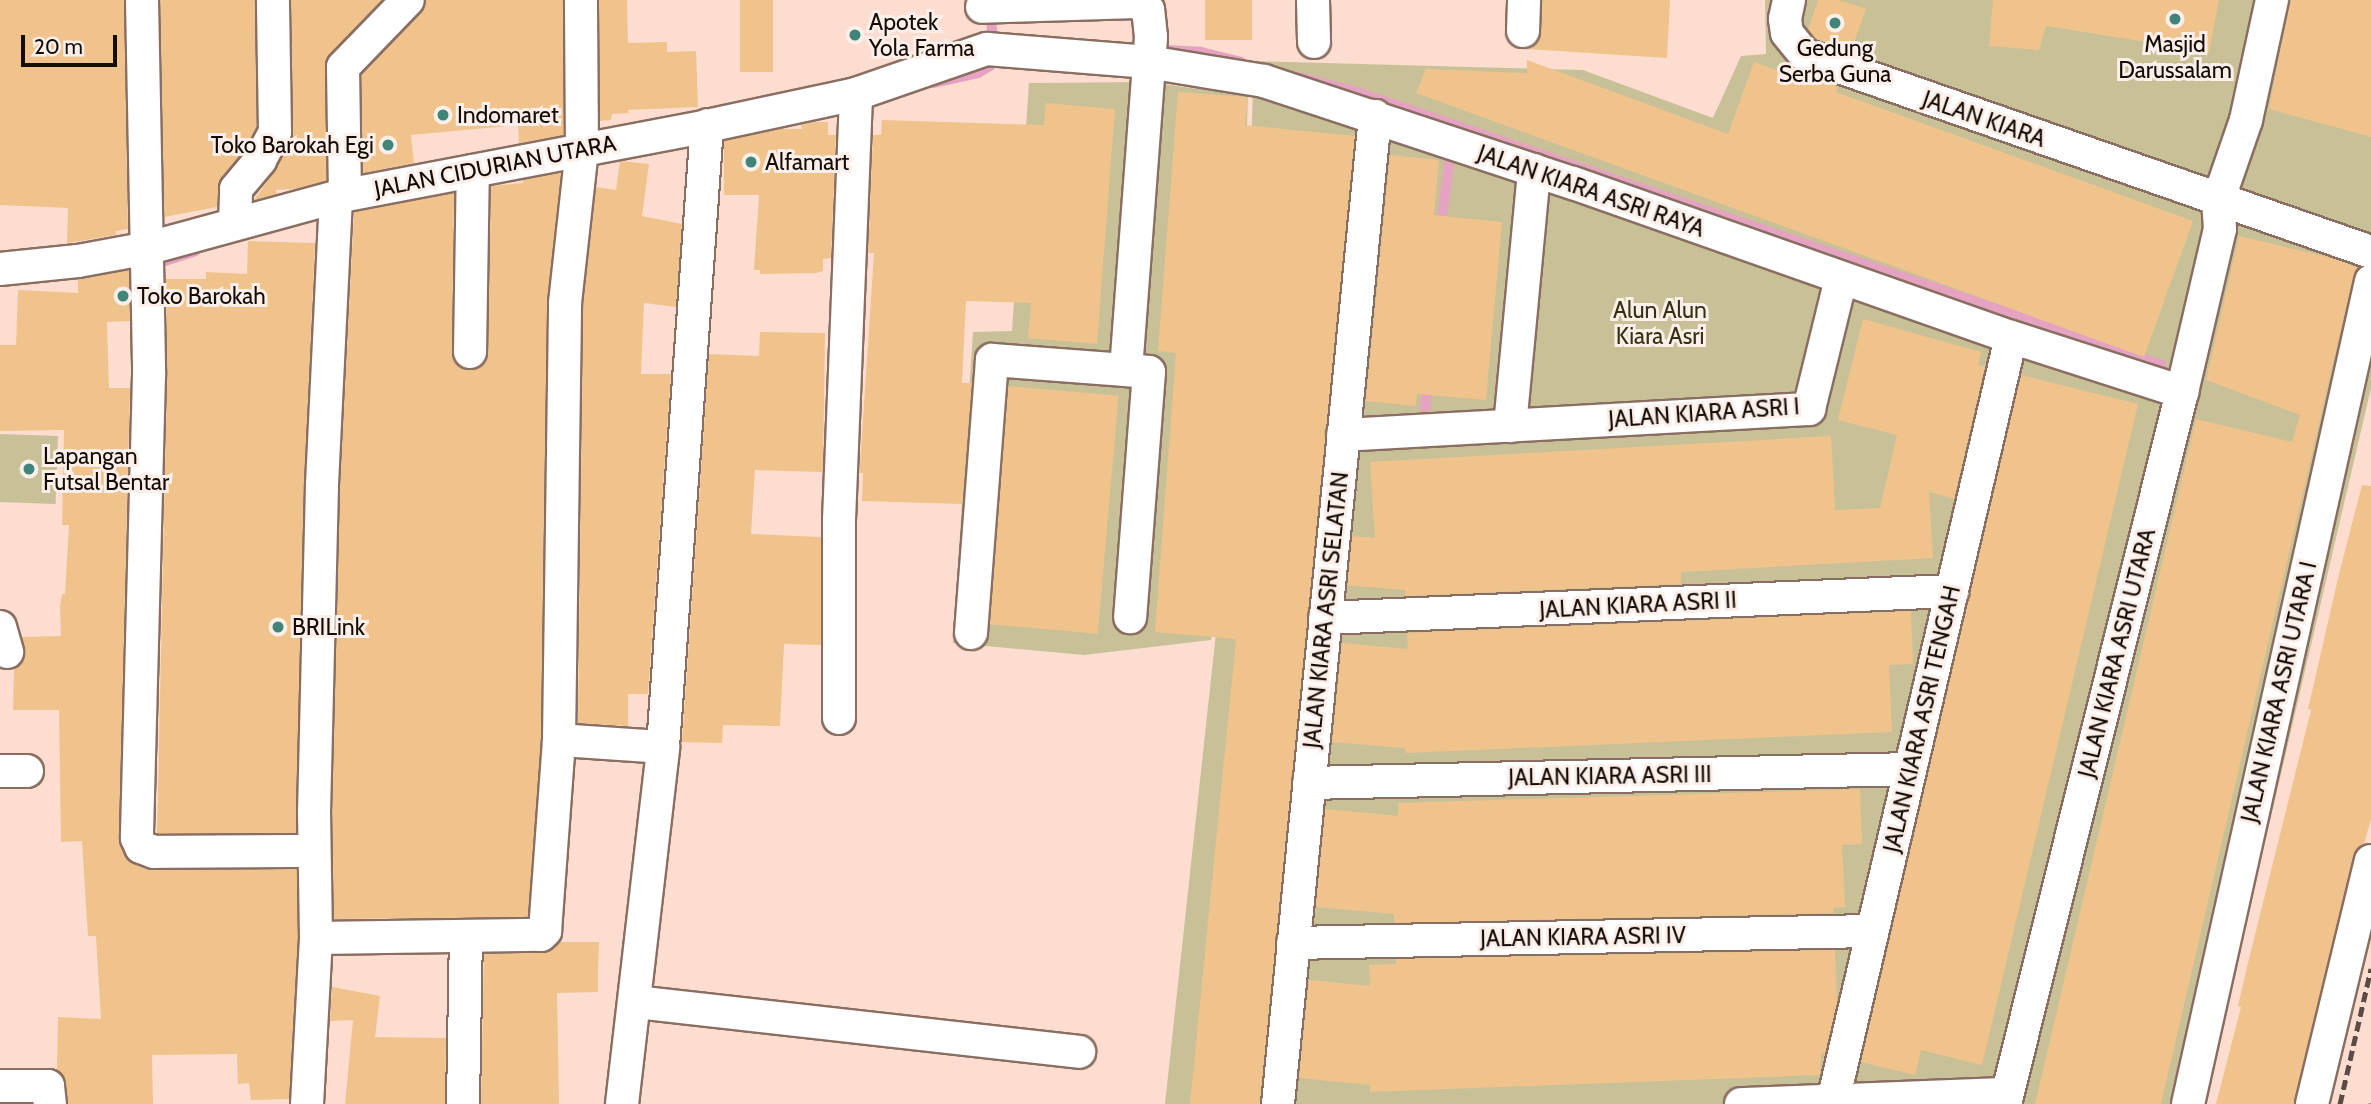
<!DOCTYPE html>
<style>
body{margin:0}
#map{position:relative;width:2371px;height:1104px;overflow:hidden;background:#fdddcf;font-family:Cabin,sans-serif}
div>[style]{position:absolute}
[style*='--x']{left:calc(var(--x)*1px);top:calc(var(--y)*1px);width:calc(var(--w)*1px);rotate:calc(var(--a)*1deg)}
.green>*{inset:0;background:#c8c197;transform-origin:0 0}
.stream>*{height:10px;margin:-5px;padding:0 5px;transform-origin:5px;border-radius:5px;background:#e5a2c1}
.building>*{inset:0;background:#f0c38c;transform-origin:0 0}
.roads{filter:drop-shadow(2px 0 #8a6e62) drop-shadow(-2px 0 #8a6e62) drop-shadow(0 2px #8a6e62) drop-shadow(0 -2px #8a6e62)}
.minor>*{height:32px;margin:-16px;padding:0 16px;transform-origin:16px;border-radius:16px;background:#fff}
.rail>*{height:5px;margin-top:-2.5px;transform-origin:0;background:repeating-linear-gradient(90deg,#5c4b44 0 10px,transparent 0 15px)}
.dots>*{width:19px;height:19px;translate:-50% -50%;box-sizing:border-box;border:4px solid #fcefe9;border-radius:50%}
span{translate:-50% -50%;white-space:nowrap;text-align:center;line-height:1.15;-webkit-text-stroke:6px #fcefe9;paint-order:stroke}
.poi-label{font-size:23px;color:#150b07}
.left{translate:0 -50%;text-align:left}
.right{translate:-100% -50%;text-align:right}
.street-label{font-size:23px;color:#150b07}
.park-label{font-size:23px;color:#353011}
.scale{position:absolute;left:21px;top:35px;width:96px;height:32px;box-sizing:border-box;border:4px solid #150b07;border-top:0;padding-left:9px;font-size:21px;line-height:24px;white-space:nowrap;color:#150b07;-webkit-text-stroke:5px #fcefe9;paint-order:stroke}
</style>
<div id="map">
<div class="green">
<i style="clip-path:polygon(1765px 0,2371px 0,2371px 388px,2204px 1104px,1165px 1104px,1215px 642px,1241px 431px,1254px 61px,1583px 70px,1713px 118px,1741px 56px,1766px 54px)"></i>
<i style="clip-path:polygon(1148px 82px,1248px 96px,1236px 431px,1211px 640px,1084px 655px,953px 643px,973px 332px,1012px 331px,1029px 83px)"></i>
<i style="left:0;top:434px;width:58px;height:68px;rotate:2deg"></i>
</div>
<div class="stream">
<i style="--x:991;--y:21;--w:25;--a:83"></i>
<i style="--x:1166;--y:50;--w:35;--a:3"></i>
<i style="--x:1201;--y:52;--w:41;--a:14"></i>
<i style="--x:1299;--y:77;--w:57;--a:14.3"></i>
<i style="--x:1354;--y:91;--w:853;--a:18.73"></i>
<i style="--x:933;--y:83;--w:46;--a:-12.5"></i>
<i style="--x:978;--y:73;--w:14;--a:-30"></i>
<i style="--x:1441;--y:227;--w:73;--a:-82.9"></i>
<i style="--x:162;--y:262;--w:35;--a:-18"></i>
<i style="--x:1425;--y:408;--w:24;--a:-85"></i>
</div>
<div class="building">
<i style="clip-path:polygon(0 0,124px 0,128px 229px,116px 231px,116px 235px,67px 243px,68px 208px,0 205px)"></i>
<i style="clip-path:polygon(160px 0,255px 0,257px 128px,245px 150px,221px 178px,217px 207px,164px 217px)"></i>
<i style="clip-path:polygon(291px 0,382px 0,326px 61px,326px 181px,294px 189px,276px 190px,277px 194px,254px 200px,276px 169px,293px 132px)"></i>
<i style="clip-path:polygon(426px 0,563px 0,564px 135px,519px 143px,518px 125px,411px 135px,414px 163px,363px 173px,361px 74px,421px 13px)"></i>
<i style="clip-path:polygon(599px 0,627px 0,628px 43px,667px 42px,667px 52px,696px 51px,698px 107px,628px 110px,629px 113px,612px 114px,611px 120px,600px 121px)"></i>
<i style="left:740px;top:0;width:33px;height:72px"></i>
<i style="left:1205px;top:0;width:47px;height:40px"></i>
<i style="clip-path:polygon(1542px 0,1670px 0,1667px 58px,1527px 49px,1538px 41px,1541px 32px)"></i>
<i style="clip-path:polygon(1818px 0,1839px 0,1866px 9px,1851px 51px,1816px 39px,1808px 30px)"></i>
<i style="clip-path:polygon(1993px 0,2219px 0,2209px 52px,2046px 26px,2039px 50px,1989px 46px)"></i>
<i style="clip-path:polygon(2290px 0,2371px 0,2371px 137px,2269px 109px)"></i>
<i style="clip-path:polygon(1527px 60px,1728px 134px,1754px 62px,1792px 76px,1794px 69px,1838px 86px,1836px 92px,2193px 221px,2144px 357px,1416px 93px,1426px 69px,1527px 73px)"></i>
<i style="clip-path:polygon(1178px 92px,1248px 97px,1245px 125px,1355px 136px,1260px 1104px,1190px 1104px,1236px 639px,1155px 632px,1176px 353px,1158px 351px)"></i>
<i style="clip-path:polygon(1046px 103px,1115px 109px,1097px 344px,1028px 338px,1031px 303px,966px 301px,962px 383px,972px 383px,962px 504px,862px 501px,863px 473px,859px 473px,860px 465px,874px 253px,868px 253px,873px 135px,881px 135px,882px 120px,1044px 125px)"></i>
<i style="clip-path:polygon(815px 122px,828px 122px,828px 135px,836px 135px,831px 258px,823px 259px,823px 271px,816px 273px,760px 274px,760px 270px,754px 270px,759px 195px,724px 195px,724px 141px,781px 129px,802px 129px,801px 125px)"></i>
<i style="clip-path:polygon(1390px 155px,1439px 160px,1434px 215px,1502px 222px,1486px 400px,1417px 394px,1416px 406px,1366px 401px)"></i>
<i style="clip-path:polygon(620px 161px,649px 164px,642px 216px,682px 224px,676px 307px,644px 303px,641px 374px,671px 374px,648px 694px,628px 694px,628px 726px,578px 723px,583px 304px,596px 187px,616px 190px)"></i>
<i style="clip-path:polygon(561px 173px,547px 303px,541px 739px,528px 917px,334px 919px,332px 813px,340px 485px,354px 212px,454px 193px,452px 352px,460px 367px,470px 370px,485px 362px,488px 352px,491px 186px,523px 183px,523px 180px)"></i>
<i style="clip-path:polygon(2239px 236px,2336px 259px,2358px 268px,2353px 277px,2161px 1104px,2035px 1104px,2196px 419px,2292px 442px,2300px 415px,2206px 380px)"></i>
<i style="clip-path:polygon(248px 241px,315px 243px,304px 484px,296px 833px,157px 834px,167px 375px,166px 279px,206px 279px,206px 272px,247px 274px)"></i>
<i style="clip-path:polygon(129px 270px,130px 321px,107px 322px,109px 388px,130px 388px,119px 838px,129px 861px,154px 870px,297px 869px,298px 938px,289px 1099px,251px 1100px,249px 1083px,238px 1084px,237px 1054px,152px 1055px,153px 1104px,68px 1104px,66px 1083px,57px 1070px,58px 1017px,101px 1019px,96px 936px,88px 936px,82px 841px,61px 842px,59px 710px,13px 710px,14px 669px,25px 656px,22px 637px,61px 636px,60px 607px,62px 594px,65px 594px,69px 525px,62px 525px,64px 430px,0 431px,0 345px,16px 345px,18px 290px,78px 293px,78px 279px)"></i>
<i style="clip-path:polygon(1863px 319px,1981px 352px,1978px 365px,1985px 366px,1954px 499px,1929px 492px,1933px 558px,1681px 572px,1681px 584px,1405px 596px,1405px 590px,1347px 585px,1352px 536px,1375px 538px,1370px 462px,1831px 436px,1835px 510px,1880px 508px,1897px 435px,1838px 420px)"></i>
<i style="clip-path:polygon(760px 332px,825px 333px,823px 472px,755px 470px,751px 534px,821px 537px,821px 645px,784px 644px,780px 726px,723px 725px,722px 743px,682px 742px,709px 354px,759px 356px)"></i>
<i style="clip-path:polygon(2021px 375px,2138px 404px,1982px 1065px,1921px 1050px,1915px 1075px,1861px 1062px)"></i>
<i style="left:1008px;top:386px;width:111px;height:239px;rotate:5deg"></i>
<i style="clip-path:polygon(2362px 485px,2371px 486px,2371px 819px,2364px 844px,2353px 857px,2294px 1104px,2216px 1104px,2241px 1007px,2238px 1006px,2246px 971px,2311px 710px,2308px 709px,2339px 574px)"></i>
<i style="clip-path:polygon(1911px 611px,1913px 664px,1889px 665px,1892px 732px,1406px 753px,1405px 748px,1332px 742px,1342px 643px,1408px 649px,1407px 633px)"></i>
<i style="clip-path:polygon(1860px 789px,1862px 844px,1842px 845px,1845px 907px,1833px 908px,1834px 913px,1394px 923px,1394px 914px,1316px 907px,1325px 809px,1398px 816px,1398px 803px)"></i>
<i style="clip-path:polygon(559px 942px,599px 942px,598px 968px,598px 992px,557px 993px,559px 1104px,481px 1104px,484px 954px,541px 953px)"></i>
<i style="clip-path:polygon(1835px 950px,1837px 1002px,1825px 1054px,1821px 1053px,1820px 1075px,1370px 1092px,1370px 1085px,1299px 1078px,1309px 980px,1370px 986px,1369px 965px,1396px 964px,1396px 959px)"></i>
<i style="clip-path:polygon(332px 987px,380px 996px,375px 1037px,446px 1038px,445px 1104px,345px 1104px,353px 1020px,330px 1021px)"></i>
</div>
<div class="roads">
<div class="minor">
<i style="--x:142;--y:0;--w:375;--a:88.9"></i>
<i style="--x:149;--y:375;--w:463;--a:91.5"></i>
<i style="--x:137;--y:838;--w:10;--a:66"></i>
<i style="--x:141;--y:847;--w:14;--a:21"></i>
<i style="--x:154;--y:852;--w:160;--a:-0.4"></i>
<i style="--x:1313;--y:0;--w:42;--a:88.6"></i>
<i style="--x:1789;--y:0;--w:19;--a:102"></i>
<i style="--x:1785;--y:19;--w:14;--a:82"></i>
<i style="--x:1787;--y:33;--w:28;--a:51"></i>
<i style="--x:1805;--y:55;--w:599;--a:19.19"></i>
<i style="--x:1523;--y:31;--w:31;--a:-88"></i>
<i style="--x:345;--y:195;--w:128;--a:-90.9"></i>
<i style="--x:343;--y:67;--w:93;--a:-45.9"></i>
<i style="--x:235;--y:223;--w:34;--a:-88"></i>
<i style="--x:236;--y:189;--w:38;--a:-50"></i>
<i style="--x:260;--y:160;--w:32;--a:-62"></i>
<i style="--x:275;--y:132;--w:132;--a:-90.9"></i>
<i style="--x:0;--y:269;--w:78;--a:-5.9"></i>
<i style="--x:78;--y:261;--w:72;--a:-10.4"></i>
<i style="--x:149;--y:248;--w:194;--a:-15.3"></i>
<i style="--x:336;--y:197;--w:378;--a:-10.8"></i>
<i style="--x:707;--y:126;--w:152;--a:-12.1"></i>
<i style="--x:856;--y:94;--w:139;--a:-19"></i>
<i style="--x:987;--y:49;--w:162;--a:4.6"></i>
<i style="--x:1148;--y:62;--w:118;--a:9.3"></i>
<i style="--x:1264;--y:81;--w:325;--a:18.3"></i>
<i style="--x:1573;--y:183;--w:464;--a:19.4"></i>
<i style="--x:2011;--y:337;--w:180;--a:17.8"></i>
<i style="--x:470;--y:352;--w:181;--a:-89.1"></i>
<i style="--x:1126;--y:370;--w:23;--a:5"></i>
<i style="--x:1149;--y:372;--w:246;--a:94.4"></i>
<i style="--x:1510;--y:426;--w:257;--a:-84.6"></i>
<i style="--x:1343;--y:435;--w:467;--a:-3.2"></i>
<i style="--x:1809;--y:409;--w:134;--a:-76.2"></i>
<i style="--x:1325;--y:618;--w:628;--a:-2.47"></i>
<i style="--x:0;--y:627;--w:26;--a:74"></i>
<i style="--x:971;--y:633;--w:274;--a:-85.6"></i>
<i style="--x:992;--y:360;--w:134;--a:4.3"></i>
<i style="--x:1126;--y:370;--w:334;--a:-85.7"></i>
<i style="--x:1151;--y:37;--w:27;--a:-96"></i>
<i style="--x:1148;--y:10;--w:14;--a:-144"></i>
<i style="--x:1137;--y:2;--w:155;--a:178.2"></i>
<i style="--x:839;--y:718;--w:198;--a:-90"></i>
<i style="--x:839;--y:520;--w:426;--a:-87.7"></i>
<i style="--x:559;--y:740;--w:437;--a:-89.2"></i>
<i style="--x:565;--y:303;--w:154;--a:-83.7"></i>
<i style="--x:582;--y:150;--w:150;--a:-90.4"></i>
<i style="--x:0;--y:771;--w:27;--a:0"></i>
<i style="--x:1309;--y:783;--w:601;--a:-1.33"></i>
<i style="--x:316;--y:938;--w:225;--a:-0.8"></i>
<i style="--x:541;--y:935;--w:6;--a:-45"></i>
<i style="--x:545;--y:931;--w:192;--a:-85.8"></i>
<i style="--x:559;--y:740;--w:104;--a:3.9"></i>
<i style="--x:1293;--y:943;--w:579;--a:-1.19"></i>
<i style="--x:635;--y:1002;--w:447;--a:6.4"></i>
<i style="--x:0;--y:1086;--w:48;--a:0"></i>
<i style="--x:48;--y:1086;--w:18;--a:84"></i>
<i style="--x:1833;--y:1101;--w:784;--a:-76.88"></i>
<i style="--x:307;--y:1104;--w:166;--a:-86.9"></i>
<i style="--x:316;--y:938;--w:125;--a:-90.9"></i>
<i style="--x:314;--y:813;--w:329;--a:-88.6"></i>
<i style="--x:322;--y:484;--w:287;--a:-87.2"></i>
<i style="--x:463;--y:1104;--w:167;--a:-89"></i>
<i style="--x:622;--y:1104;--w:359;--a:-83.4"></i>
<i style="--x:663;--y:747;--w:623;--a:-85.95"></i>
<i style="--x:1278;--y:1104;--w:993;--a:-84.39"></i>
<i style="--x:1741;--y:1104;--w:266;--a:-2.2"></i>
<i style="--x:2005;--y:1104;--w:734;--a:-76.04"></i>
<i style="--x:2182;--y:392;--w:167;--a:-76.9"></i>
<i style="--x:2220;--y:229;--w:28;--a:-94"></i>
<i style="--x:2218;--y:201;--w:86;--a:-70.9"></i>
<i style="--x:2246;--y:120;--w:123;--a:-77.8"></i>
<i style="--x:2188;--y:1104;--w:843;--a:-77.46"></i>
<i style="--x:2312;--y:1104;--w:250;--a:-76.4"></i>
</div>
</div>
<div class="rail">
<i style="--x:2340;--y:1104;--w:139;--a:-77.1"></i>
<i style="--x:2371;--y:1104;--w:1;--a:-90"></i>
</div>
<div class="dots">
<i style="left:2175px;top:19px;background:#40857a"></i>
<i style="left:1835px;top:23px;background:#40857a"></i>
<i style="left:855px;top:35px;background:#40857a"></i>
<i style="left:443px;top:115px;background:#40857a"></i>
<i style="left:388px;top:145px;background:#40857a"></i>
<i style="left:751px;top:162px;background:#40857a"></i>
<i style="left:123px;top:296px;background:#40857a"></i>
<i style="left:29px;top:469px;background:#40857a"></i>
<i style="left:278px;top:627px;background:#40857a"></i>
</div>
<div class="poi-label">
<span class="left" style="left:869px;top:35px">Apotek<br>Yola Farma</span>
<span style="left:2175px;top:57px">Masjid<br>Darussalam</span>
<span style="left:1835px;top:61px">Gedung<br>Serba Guna</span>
<span class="left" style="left:457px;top:115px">Indomaret</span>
<span class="right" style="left:374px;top:145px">Toko Barokah Egi</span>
<span class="left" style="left:765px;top:162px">Alfamart</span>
<span class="left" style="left:137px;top:296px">Toko Barokah</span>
<span class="left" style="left:43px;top:469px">Lapangan<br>Futsal Bentar</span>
<span class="left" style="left:292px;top:627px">BRILink</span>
</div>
<div class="street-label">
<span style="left:1984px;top:119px;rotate:19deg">JALAN KIARA</span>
<span style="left:495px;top:166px;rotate:-11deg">JALAN CIDURIAN UTARA</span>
<span style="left:1591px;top:191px;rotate:19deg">JALAN KIARA ASRI RAYA</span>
<span style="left:1704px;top:413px;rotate:-4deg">JALAN KIARA ASRI I</span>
<span style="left:1638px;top:605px;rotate:-3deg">JALAN KIARA ASRI II</span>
<span style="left:1326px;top:610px;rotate:-84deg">JALAN KIARA ASRI SELATAN</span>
<span style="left:2117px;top:653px;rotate:-76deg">JALAN KIARA ASRI UTARA</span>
<span style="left:2279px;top:692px;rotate:-77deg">JALAN KIARA ASRI UTARA I</span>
<span style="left:1922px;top:719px;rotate:-77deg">JALAN KIARA ASRI TENGAH</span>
<span style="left:1610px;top:776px;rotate:-1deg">JALAN KIARA ASRI III</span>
<span style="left:1583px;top:937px;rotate:-1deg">JALAN KIARA ASRI IV</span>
</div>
<div class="park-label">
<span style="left:1660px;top:323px">Alun Alun<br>Kiara Asri</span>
</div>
<div class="scale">20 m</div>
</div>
